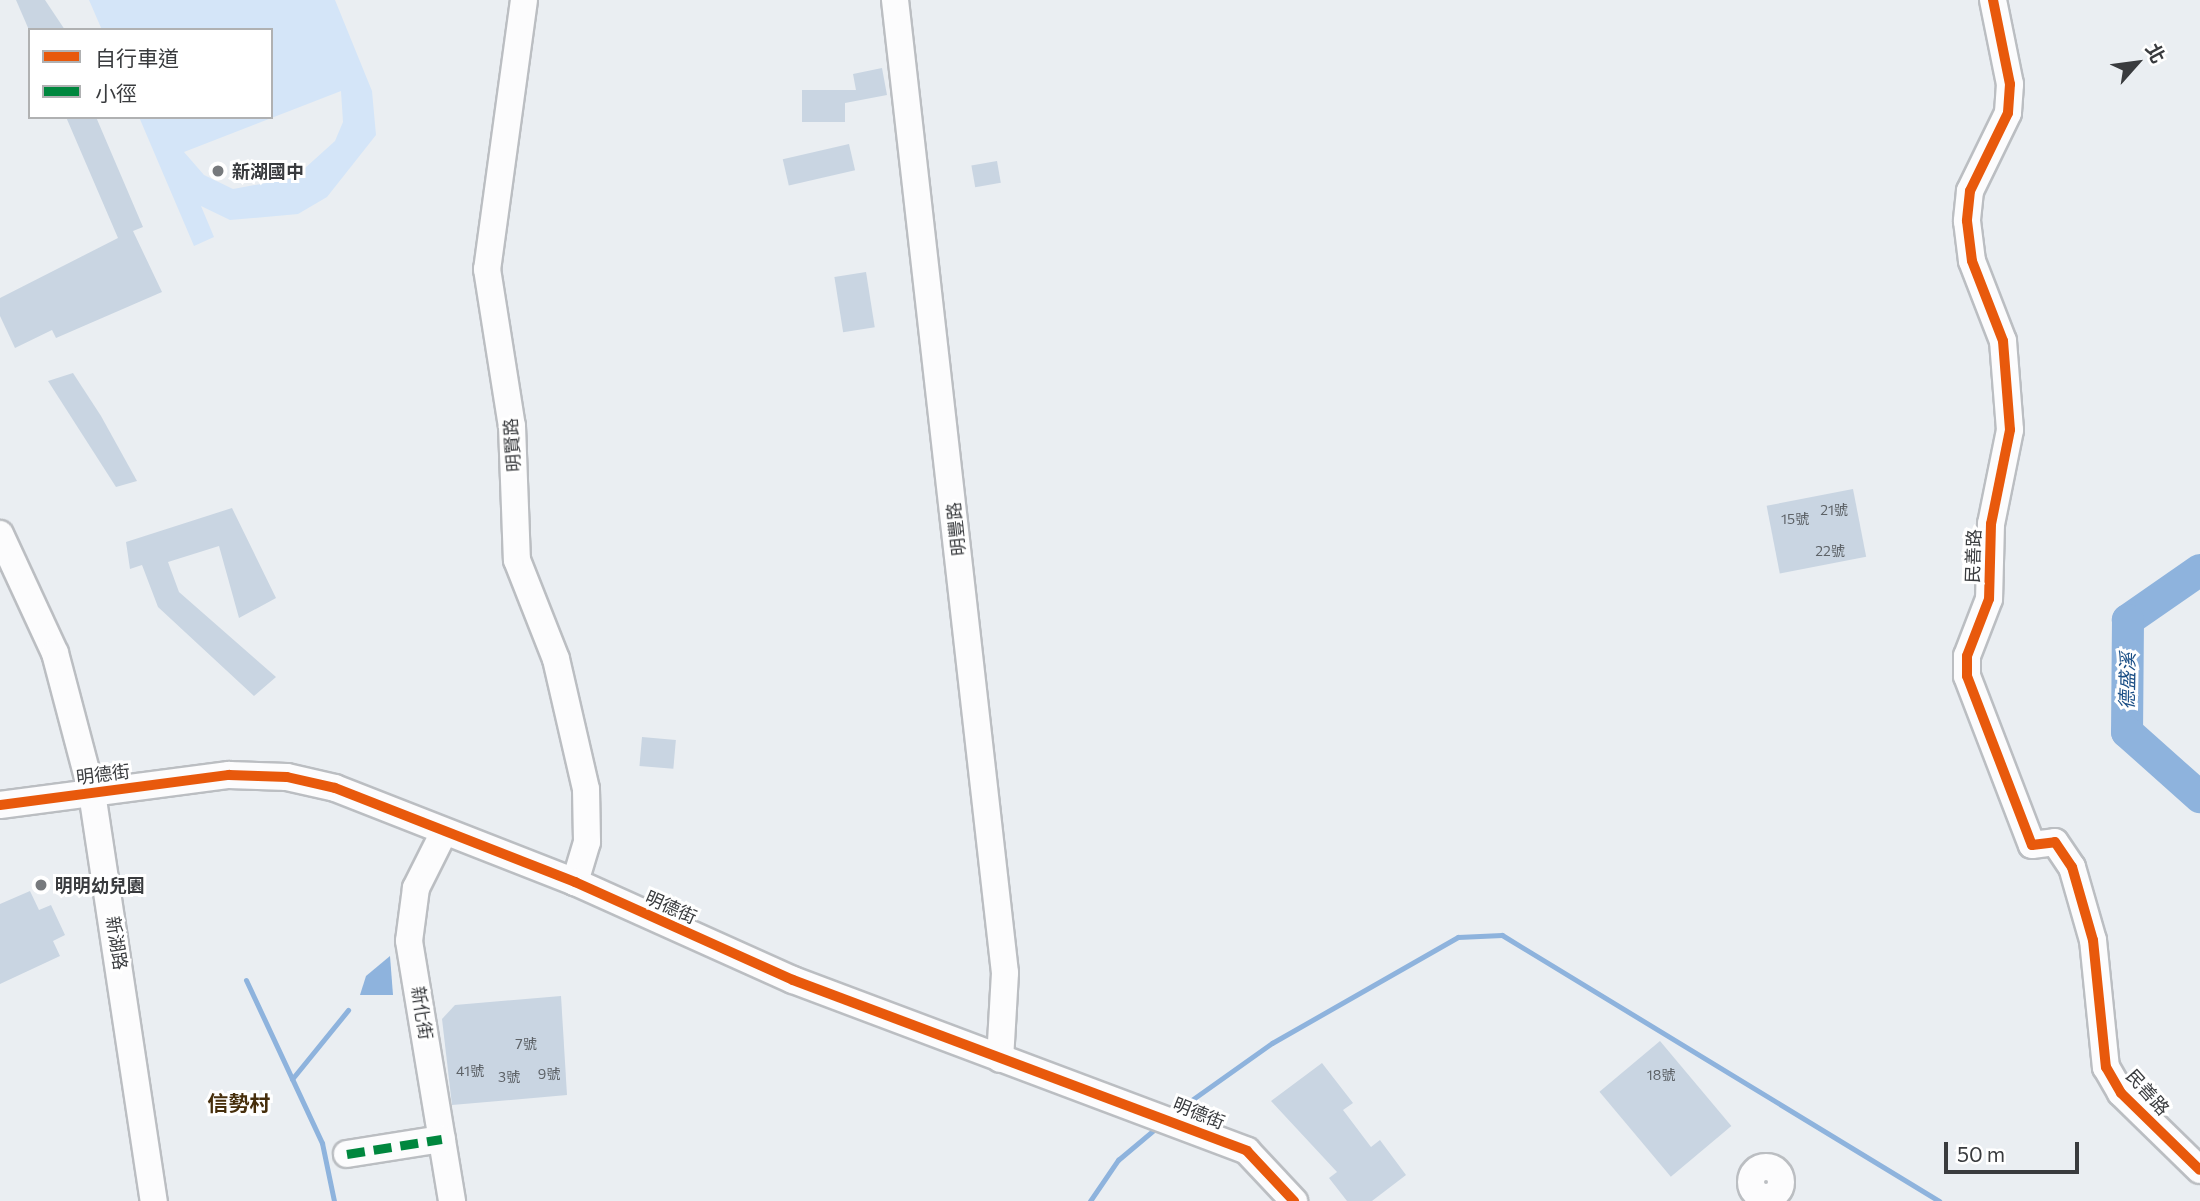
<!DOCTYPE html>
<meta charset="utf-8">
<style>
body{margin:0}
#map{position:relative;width:2200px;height:1201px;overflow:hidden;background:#eaeef2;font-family:Commissioner,"Noto Sans TC",sans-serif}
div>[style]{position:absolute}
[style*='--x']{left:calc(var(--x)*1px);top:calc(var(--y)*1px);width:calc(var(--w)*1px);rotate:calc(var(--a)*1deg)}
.green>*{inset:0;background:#d4e5f8}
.water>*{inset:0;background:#8eb3dd}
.stream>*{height:5px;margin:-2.5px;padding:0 2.5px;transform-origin:2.5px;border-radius:2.5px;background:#8eb3dd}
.river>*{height:32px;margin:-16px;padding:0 16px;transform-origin:16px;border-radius:16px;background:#8eb3dd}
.building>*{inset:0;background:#c9d5e2;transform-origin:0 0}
.roads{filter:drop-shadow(2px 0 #bbbec2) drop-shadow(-2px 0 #bbbec2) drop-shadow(0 2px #bbbec2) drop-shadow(0 -2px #bbbec2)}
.minor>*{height:26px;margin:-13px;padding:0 13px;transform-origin:13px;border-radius:13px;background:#fcfcfd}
.minor>.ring{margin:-13px;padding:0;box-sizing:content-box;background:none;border:26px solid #fcfcfd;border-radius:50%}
.quiet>*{height:9px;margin-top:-4.5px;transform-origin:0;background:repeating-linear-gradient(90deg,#00873e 0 18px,transparent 0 27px)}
.cycleway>*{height:10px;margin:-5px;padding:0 5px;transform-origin:5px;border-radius:5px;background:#e8590c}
.dots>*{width:19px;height:19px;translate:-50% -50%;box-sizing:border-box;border:4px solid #fff;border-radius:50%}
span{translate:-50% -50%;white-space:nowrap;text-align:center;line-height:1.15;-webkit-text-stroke:6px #fff;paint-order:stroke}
.number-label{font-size:14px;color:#5d6267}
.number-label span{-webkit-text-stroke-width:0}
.poi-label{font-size:18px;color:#393b3e;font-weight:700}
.left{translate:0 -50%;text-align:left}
.street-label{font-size:18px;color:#393b3e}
.water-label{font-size:19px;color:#1b4f86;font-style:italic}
.quarter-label{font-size:21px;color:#462e0b;font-weight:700}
.legend{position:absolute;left:28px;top:28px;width:245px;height:91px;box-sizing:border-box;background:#fff;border:2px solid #b0b1b2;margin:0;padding:9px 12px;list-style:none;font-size:21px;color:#393b3e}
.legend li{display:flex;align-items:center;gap:14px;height:35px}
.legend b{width:35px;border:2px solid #b0b1b2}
.north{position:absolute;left:2102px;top:28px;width:70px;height:70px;-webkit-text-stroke:5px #fff;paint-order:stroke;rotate:62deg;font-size:19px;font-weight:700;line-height:28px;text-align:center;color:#393b3e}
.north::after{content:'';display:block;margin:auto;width:24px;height:32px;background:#393b3e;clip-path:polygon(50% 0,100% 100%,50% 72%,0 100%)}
.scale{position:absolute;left:1944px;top:1142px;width:135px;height:32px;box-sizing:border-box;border:4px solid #393b3e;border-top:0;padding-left:9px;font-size:21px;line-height:24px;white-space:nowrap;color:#393b3e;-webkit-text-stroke:5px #fff;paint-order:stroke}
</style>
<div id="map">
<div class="green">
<i style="clip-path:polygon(evenodd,89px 0,335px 0,372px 91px,376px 135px,327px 197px,298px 214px,230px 220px,201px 206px,214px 237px,194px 246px,139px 117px,271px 117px,271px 30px,102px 30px,89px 0,341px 91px,343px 122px,335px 141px,294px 178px,233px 189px,204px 175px,184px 152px,341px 91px)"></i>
</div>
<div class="water">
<i style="clip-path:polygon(390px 956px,393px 995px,360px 995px,366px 976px)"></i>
</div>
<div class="stream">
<i style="--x:246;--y:980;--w:180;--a:65"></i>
<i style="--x:322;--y:1143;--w:59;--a:78.3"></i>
<i style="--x:292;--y:1079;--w:89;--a:-50.9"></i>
<i style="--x:1179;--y:1109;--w:114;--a:-35.4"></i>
<i style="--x:1272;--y:1043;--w:214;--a:-29.7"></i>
<i style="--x:1458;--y:937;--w:44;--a:-2.6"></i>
<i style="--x:1502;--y:935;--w:512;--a:31.33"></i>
<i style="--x:1090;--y:1201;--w:50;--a:-55.7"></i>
<i style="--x:1118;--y:1160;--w:48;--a:-40"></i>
</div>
<div class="river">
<i style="--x:2200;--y:570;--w:88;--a:145.2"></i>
<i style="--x:2128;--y:620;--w:112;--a:90.5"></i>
<i style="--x:2127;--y:732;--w:98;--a:41.7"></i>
</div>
<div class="building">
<i style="clip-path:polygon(16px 0,45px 0,65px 30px,29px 30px)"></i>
<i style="clip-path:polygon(882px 68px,887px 95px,845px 103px,845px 122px,802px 122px,802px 90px,856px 90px,853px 74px)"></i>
<i style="clip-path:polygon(66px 117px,96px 117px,143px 227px,133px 231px,162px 292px,56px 338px,52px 330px,15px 348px,0 316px,0 298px,118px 238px)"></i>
<i style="left:849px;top:144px;width:27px;height:68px;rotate:77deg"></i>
<i style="left:997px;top:161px;width:22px;height:26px;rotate:80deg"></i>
<i style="left:866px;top:272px;width:56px;height:32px;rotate:81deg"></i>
<i style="clip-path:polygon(73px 373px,101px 416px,137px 481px,116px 487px,48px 381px)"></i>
<i style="left:1853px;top:489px;width:69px;height:88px;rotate:79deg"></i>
<i style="clip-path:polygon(232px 508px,276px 598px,239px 618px,219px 546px,168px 562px,179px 592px,276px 677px,254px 696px,158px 607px,142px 565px,130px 569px,126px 542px)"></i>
<i style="left:642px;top:737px;width:34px;height:29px;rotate:5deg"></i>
<i style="clip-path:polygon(30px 891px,39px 910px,51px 905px,65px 935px,53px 941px,60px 956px,0 984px,0 904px)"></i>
<i style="clip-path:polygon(561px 996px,567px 1095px,452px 1105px,442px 1019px,455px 1005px)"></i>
<i style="left:1660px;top:1041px;width:111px;height:79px;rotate:50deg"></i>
<i style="clip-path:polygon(1322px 1063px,1353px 1103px,1343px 1110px,1371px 1147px,1380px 1140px,1406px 1175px,1372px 1201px,1347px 1201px,1329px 1178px,1337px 1172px,1271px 1101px)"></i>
</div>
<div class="roads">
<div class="minor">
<i style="--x:524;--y:0;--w:272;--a:97.8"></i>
<i style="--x:487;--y:269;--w:159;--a:81"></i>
<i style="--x:512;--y:426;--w:134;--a:87.9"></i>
<i style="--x:517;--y:560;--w:106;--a:68.5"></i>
<i style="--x:556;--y:659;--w:133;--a:77"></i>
<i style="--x:586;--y:789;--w:53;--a:88.9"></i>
<i style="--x:587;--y:842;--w:42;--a:106.7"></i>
<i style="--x:895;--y:0;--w:979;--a:83.55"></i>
<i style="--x:1005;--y:973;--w:86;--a:93.3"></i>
<i style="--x:1993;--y:0;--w:86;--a:78.6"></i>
<i style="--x:2010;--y:84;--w:29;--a:94"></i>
<i style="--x:2008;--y:113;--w:87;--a:116"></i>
<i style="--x:1970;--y:191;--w:30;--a:96"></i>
<i style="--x:1967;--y:221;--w:40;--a:82.9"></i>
<i style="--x:1972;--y:261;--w:86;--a:68.8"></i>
<i style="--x:2003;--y:341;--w:89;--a:85.5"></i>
<i style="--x:2010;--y:430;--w:96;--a:101.4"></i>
<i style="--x:1991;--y:524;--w:75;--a:91.5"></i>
<i style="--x:1989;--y:599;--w:61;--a:111.1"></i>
<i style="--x:1967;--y:656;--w:20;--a:90"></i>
<i style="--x:1967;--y:676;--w:181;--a:69"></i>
<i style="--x:2032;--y:845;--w:23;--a:-7"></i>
<i style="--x:2055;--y:842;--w:30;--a:56"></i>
<i style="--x:2072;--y:867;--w:76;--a:74"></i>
<i style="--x:2093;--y:940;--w:128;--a:84.2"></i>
<i style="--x:2106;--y:1067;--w:30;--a:60"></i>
<i style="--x:2121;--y:1093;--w:110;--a:44.3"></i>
<i style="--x:0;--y:534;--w:131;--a:65.2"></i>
<i style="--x:55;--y:653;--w:145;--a:75.2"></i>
<i style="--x:92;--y:793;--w:413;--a:81.4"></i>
<i style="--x:0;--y:805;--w:231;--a:-7.5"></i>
<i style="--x:229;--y:775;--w:58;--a:2"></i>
<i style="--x:287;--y:777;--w:49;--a:12.9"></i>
<i style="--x:335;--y:788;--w:258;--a:21.4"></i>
<i style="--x:575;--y:882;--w:239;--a:24.2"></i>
<i style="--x:793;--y:980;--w:485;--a:20.6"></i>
<i style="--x:1247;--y:1151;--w:69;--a:46.8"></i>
<i style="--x:444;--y:832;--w:63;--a:116.6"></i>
<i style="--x:416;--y:888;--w:53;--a:97.5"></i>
<i style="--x:409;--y:941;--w:264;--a:80.6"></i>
<i style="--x:347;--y:1154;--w:96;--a:-9"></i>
<i class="ring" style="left:1751px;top:1167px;width:4px;height:4px"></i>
</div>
</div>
<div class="quiet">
<i style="--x:347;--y:1154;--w:96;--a:-9"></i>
</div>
<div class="cycleway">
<i style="--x:1993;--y:0;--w:86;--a:78.6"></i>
<i style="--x:2010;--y:84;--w:29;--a:94"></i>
<i style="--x:2008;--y:113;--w:87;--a:116"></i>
<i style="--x:1970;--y:191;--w:30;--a:96"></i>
<i style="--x:1967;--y:221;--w:40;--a:82.9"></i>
<i style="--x:1972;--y:261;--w:86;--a:68.8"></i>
<i style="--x:2003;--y:341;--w:89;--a:85.5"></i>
<i style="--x:2010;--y:430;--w:96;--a:101.4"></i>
<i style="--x:1991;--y:524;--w:75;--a:91.5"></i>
<i style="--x:1989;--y:599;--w:61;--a:111.1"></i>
<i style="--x:1967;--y:656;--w:20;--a:90"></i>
<i style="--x:1967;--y:676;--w:181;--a:69"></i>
<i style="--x:2032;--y:845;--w:23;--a:-7"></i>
<i style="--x:2055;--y:842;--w:30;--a:56"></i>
<i style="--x:2072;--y:867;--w:76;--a:74"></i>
<i style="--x:2093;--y:940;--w:128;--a:84.2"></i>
<i style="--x:2106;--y:1067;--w:30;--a:60"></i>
<i style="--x:2121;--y:1093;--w:110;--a:44.3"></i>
<i style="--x:0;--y:805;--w:231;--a:-7.5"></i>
<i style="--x:229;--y:775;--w:58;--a:2"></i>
<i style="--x:287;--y:777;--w:49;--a:12.9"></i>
<i style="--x:335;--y:788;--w:258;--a:21.4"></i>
<i style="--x:575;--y:882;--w:239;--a:24.2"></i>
<i style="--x:793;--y:980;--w:485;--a:20.6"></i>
<i style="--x:1247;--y:1151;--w:69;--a:46.8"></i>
</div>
<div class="dots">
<i style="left:218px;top:171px;background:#777a7d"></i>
<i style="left:41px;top:885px;background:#777a7d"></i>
</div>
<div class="number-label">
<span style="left:1834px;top:510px">21號</span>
<span style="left:1795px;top:519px">15號</span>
<span style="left:1830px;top:551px">22號</span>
<span style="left:526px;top:1044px">7號</span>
<span style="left:470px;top:1071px">41號</span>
<span style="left:549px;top:1074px">9號</span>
<span style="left:1661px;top:1075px">18號</span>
<span style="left:509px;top:1077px">3號</span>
</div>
<div class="poi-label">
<span class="left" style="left:232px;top:171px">新湖國中</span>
<span class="left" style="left:55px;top:885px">明明幼兒園</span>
</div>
<div class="street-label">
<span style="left:512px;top:445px;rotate:-94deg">明賢路</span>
<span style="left:956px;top:529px;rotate:-96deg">明豐路</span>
<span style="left:1973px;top:556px;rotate:-88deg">民善路</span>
<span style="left:103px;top:774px;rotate:-7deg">明德街</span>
<span style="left:671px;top:907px;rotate:24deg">明德街</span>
<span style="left:117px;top:943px;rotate:81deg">新湖路</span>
<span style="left:422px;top:1013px;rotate:81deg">新化街</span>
<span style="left:2148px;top:1092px;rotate:48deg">民善路</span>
<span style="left:1199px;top:1113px;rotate:22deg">明德街</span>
</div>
<div class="water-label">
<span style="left:2127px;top:681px;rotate:-89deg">德盛溪</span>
</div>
<div class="quarter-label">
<span style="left:239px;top:1103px">信勢村</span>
</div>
<ul class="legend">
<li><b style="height:9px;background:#e8590c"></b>自行車道</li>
<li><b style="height:9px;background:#00873e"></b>小徑</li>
</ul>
<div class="north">北</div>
<div class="scale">50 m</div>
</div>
